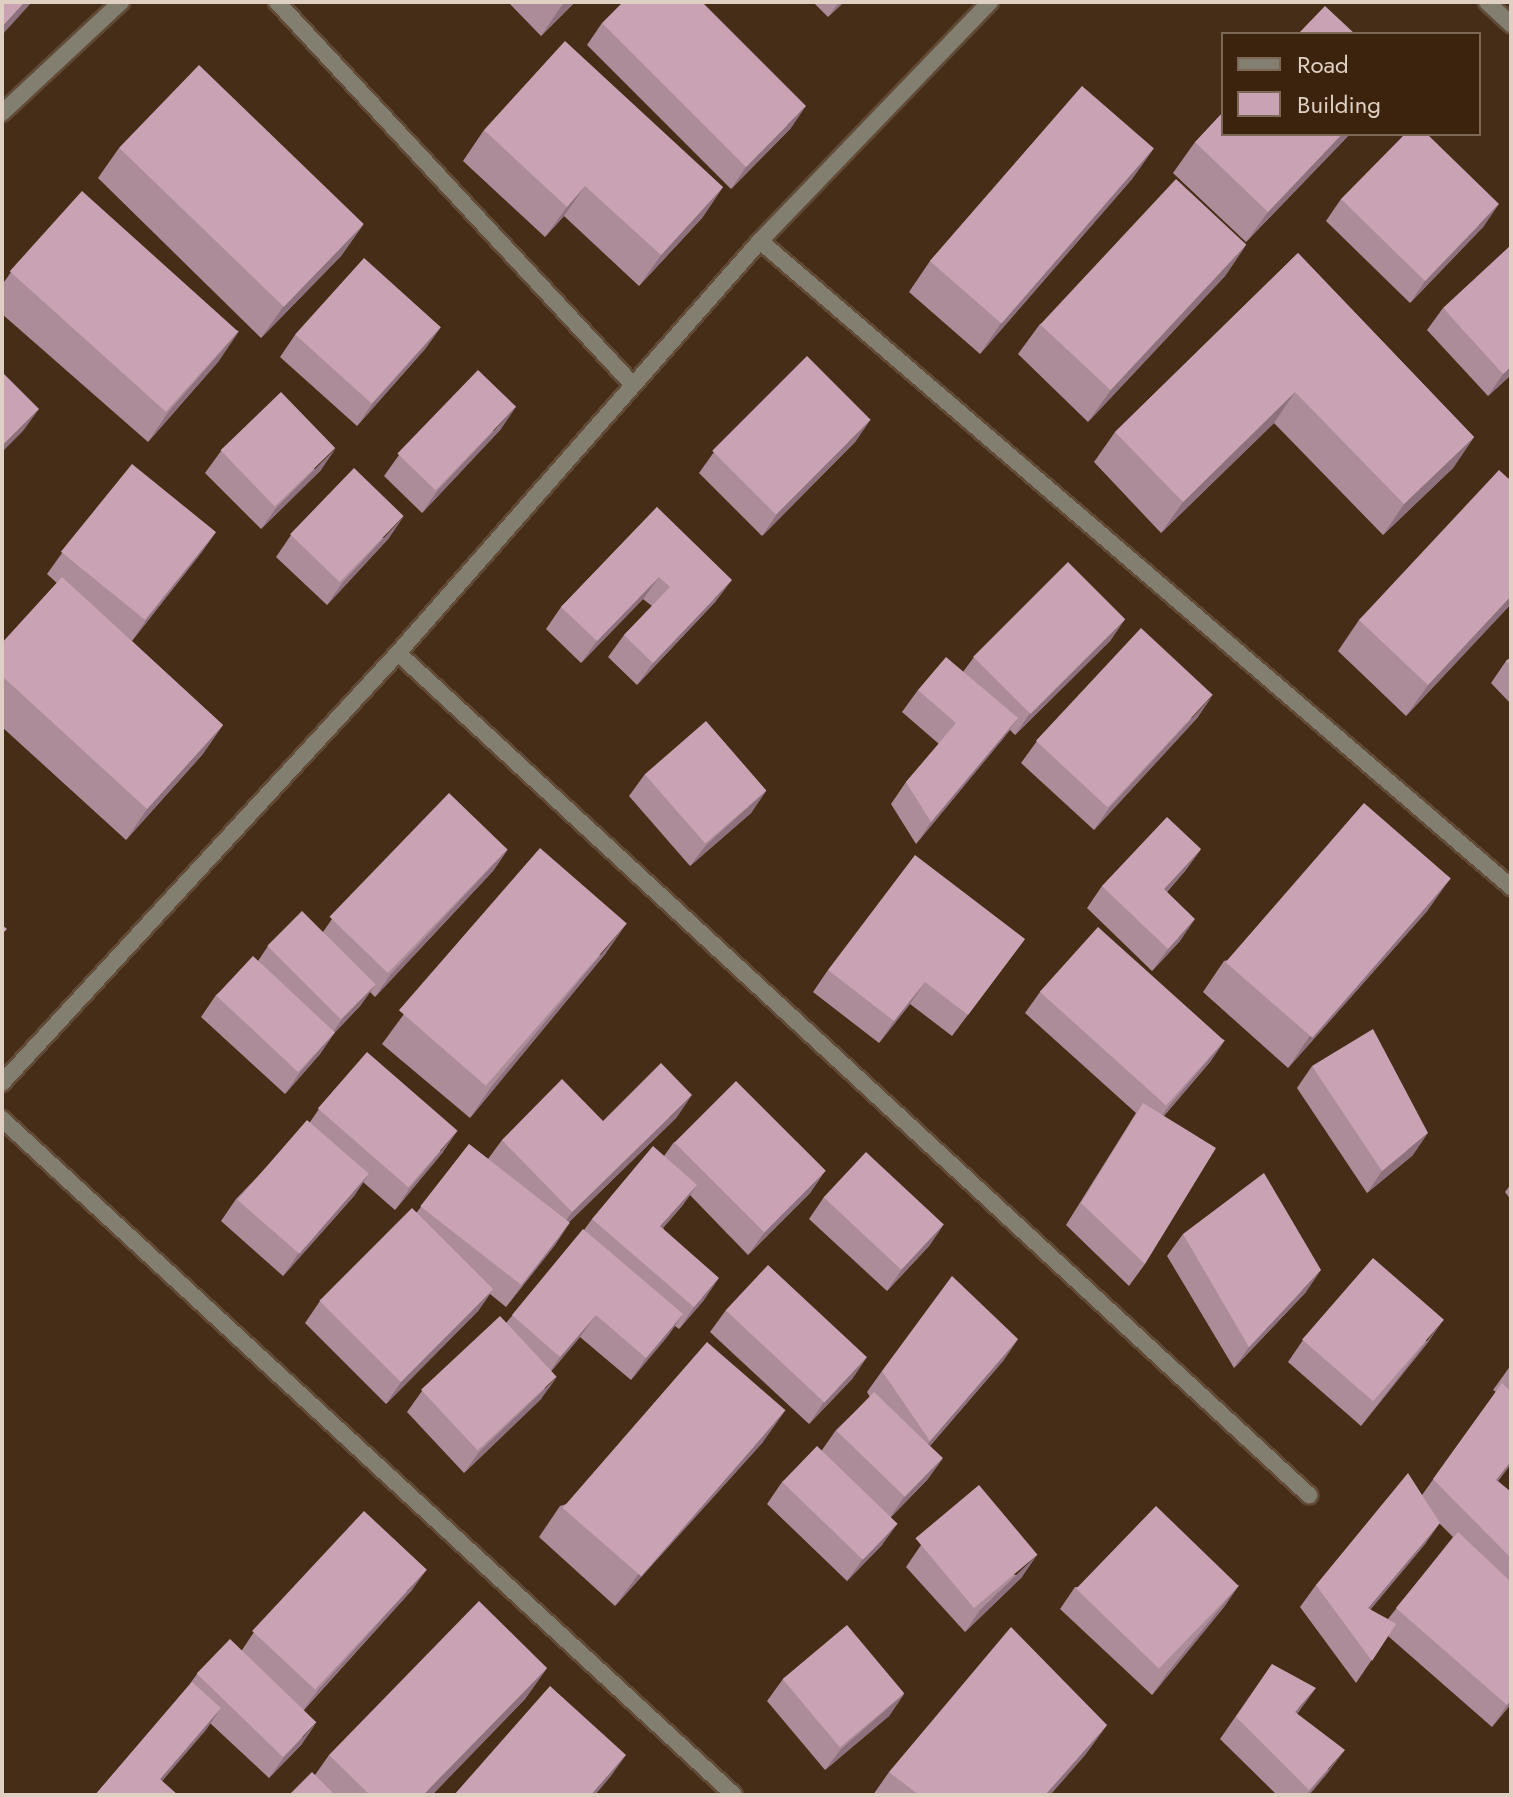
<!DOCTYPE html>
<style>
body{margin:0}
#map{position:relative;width:1513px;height:1797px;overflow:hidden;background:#452d17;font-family:Jost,sans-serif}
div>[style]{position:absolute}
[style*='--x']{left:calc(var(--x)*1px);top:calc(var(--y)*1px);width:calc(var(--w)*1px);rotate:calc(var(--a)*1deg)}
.roads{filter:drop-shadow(2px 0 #614a36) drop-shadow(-2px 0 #614a36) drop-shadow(0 2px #614a36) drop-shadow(0 -2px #614a36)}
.street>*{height:16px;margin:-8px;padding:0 8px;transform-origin:8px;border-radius:8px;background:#827f70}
.wall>*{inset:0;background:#ad8c9a}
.shaded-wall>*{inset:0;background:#8d727d}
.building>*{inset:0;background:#c9a3b3;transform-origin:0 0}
span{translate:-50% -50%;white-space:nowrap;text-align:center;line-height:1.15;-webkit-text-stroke:8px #3b230d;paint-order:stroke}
.frame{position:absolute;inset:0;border:4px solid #dfd0c3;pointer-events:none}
.legend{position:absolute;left:1221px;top:32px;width:260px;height:104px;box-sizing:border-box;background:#3b230d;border:2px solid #7d6856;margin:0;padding:10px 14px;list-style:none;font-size:24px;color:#dfd0c3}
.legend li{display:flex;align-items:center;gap:16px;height:40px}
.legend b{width:40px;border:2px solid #7d6856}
</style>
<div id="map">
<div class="roads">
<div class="street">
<i style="--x:277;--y:2;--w:523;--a:47.09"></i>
<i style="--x:1487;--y:2;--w:33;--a:43"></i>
<i style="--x:2;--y:113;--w:163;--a:-43"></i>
<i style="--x:760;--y:241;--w:991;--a:40.7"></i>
<i style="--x:398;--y:653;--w:1241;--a:42.75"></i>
<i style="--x:2;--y:1083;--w:585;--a:-47.36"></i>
<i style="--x:398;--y:653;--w:548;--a:-48.7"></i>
<i style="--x:760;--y:241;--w:332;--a:-46.1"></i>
<i style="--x:2;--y:1119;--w:996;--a:42.72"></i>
</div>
</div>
<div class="wall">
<i style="clip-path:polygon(508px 2px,575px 2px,541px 36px)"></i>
<i style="clip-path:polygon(813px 2px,844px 2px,828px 17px)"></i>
<i style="clip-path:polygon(602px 23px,791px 128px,731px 189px,587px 45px)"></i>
<i style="clip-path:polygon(484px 130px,723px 187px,702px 218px,639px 286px,564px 216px,545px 237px,463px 161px)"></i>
<i style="clip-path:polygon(1350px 134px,1246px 242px,1173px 173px,1195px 142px)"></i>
<i style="clip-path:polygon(119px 148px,363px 225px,341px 256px,261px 338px,98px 178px)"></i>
<i style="clip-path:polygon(1154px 148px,1132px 179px,980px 354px,909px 292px,930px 261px)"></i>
<i style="clip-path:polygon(1341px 199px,1484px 226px,1410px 303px,1326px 221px)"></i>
<i style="clip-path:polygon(1246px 245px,1225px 276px,1088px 422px,1018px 354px,1040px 324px)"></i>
<i style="clip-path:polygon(1298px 253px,1474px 437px,1453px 468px,1383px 535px,1274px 423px,1161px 533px,1094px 462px,1115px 432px)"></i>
<i style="clip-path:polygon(11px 272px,239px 331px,218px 362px,148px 442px,2px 314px,2px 285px)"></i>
<i style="clip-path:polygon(1443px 308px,1511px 375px,1488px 396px,1427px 330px)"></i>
<i style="clip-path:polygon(441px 327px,425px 349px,357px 426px,280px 357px,295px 335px)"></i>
<i style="clip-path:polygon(501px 429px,422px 513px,384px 476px,399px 455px)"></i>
<i style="clip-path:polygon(856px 441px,762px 536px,699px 473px,714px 452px)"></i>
<i style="clip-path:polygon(221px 451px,321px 470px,261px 529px,205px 473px)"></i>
<i style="clip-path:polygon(1511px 476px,1511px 604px,1406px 716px,1338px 651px,1359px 620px)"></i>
<i style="clip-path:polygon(657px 507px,716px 601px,637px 685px,608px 657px,624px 635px,652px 606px,643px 599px,581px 663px,546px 629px,561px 607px)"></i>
<i style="clip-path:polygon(216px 532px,201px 553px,132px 641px,223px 725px,202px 755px,126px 840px,2px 727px,2px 643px,57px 583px,47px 574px,62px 553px)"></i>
<i style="clip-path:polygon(291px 535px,389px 538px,327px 605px,276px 557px)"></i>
<i style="clip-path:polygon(1125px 619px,1110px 641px,1015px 735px,1010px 730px,916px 844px,891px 804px,906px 782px,939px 744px,902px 712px,918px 690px,963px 672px,974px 657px)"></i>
<i style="clip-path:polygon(1511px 657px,1511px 704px,1491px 683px,1506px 661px)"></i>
<i style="clip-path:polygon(1198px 717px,1094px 830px,1021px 763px,1037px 741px)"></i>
<i style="clip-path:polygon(645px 774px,766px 791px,751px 813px,690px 866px,629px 796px)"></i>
<i style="clip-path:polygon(508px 849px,493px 871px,375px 997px,370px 992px,360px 1006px,335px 1032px,320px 1054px,285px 1094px,201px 1017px,216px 995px,258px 961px,268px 946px,323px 932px,332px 919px)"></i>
<i style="clip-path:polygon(1201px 849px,1185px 871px,1167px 892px,1180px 941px,1152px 971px,1087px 908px,1102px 886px)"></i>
<i style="clip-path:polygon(1428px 910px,1288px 1068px,1203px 992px,1224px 961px)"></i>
<i style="clip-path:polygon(1025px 939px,952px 1036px,910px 1004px,879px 1043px,813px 992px,828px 970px)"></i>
<i style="clip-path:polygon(606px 953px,470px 1118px,382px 1044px,404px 1014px)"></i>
<i style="clip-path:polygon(1040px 992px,1225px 1040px,1210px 1062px,1164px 1116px,1145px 1264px,1129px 1286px,1066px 1225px,1136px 1113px,1025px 1013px)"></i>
<i style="clip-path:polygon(1312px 1066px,1413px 1155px,1367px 1193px,1297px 1088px)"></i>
<i style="clip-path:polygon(319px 1109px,443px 1152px,395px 1210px,363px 1182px,354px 1196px,283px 1276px,221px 1221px,236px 1199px,310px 1122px)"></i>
<i style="clip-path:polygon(677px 1117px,569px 1222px,555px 1245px,506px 1307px,490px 1294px,478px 1311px,386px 1404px,305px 1323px,320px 1301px,417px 1212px,469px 1144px,488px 1159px,502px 1140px,603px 1121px)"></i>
<i style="clip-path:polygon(674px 1142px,825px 1171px,810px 1193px,748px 1255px,690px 1195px,682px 1206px,663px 1228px,704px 1300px,679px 1329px,675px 1326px,631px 1380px,580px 1337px,551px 1371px,541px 1399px,464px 1473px,407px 1412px,422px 1391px,506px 1323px,584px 1230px,592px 1219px,664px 1156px)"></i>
<i style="clip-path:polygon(1511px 1184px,1511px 1200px,1505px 1192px)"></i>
<i style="clip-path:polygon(824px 1197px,944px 1224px,929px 1246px,887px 1291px,809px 1219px)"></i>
<i style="clip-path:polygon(1183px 1234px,1306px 1292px,1234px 1368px,1167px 1256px)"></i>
<i style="clip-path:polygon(726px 1310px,867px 1357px,852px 1379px,809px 1424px,710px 1332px)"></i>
<i style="clip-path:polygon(1018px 1339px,1003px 1361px,930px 1446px,943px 1458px,927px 1480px,891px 1517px,882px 1545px,847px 1581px,767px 1504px,782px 1482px,822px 1450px,836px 1430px,870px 1397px,867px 1392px,882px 1371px)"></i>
<i style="clip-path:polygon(1303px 1340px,1429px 1341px,1361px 1426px,1288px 1362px)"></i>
<i style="clip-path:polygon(evenodd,1511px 1365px,1511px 1464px,1498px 1481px,1511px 1492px,1511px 1704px,1492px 1727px,1388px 1636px,1356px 1683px,1300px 1607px,1316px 1585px,1422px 1495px,1496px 1392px,1493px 1390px,1511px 1365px,1439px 1523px,1453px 1537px,1388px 1619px,1370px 1610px,1425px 1544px,1439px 1523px)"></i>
<i style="clip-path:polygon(763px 1442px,615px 1606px,539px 1537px,560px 1506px)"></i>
<i style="clip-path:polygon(921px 1545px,1022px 1577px,965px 1632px,906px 1567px)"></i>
<i style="clip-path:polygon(1239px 1585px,1224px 1607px,1152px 1695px,1060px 1609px,1075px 1587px)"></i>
<i style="clip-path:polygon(412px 1590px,304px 1710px,302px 1744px,269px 1778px,210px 1723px,162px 1781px,95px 1795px,189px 1685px,197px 1674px,242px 1650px,254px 1632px)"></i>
<i style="clip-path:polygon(1272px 1664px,1300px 1710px,1297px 1714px,1329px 1771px,1309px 1795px,1277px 1795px,1220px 1739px)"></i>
<i style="clip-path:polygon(547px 1668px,525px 1699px,432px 1795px,289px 1795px,315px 1775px,329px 1755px)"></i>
<i style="clip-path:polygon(783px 1679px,904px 1694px,889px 1716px,825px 1770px,767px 1701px)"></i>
<i style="clip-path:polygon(1107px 1725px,1085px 1755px,1050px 1795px,873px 1795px,889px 1772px)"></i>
</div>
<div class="shaded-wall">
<i style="clip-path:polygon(25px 2px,32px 2px,2px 35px,2px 27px)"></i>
<i style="clip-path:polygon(565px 2px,575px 2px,541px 36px,562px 5px)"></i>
<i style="clip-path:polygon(839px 2px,844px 2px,828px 17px)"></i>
<i style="clip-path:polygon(806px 106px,791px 128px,731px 189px,746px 167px)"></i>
<i style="clip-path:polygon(1342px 134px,1350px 134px,1246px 242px,1268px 212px)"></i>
<i style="clip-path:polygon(1154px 148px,1132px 179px,980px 354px,1001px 323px)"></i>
<i style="clip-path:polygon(585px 186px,564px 216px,545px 237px,567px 207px)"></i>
<i style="clip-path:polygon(723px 187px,702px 218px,639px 286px,661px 255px)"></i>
<i style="clip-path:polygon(1499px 204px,1484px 226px,1410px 303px,1425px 281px)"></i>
<i style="clip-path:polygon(363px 225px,341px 256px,261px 338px,283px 307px)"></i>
<i style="clip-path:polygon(1246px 245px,1225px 276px,1088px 422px,1110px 391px)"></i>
<i style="clip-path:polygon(441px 327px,425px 349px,357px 426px,372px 404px)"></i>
<i style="clip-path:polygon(239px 331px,218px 362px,148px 442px,169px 411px)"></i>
<i style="clip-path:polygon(1511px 367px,1511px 375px,1488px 396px,1503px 374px)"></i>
<i style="clip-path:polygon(1295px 392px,1274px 423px,1161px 533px,1183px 502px)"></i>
<i style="clip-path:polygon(516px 407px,501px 429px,422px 513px,437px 491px)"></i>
<i style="clip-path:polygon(39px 409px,23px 431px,2px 452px,2px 446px)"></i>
<i style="clip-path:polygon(871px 419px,856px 441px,762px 536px,777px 514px)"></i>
<i style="clip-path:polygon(1474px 437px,1453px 468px,1383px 535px,1404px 504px)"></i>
<i style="clip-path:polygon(336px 448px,321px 470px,261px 529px,276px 508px)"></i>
<i style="clip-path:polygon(404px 516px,389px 538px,327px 605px,342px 583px)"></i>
<i style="clip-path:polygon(216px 532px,201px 553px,131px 642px,146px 620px)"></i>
<i style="clip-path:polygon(659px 577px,643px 599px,581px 663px,597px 641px)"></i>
<i style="clip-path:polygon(732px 580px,716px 601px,637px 685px,653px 663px)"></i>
<i style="clip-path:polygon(1511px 596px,1511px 604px,1406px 716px,1428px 685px)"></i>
<i style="clip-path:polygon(1125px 619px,1110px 641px,1015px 735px,1030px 713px)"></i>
<i style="clip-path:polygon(1213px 695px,1198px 717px,1094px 830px,1109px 808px)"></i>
<i style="clip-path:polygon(1018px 718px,1002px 740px,916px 844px,931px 822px)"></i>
<i style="clip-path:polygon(223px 725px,202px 755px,126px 840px,147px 809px)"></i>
<i style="clip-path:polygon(766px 791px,751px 813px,690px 866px,706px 845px)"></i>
<i style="clip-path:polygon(508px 849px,493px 871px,375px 997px,390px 975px)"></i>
<i style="clip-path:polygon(1201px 849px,1185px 871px,1149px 911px,1164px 889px)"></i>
<i style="clip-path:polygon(1450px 879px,1428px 910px,1288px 1068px,1309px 1037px)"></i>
<i style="clip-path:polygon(1195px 919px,1180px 941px,1152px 971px,1168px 949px)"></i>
<i style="clip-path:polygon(627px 923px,606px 953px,470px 1118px,491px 1087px)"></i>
<i style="clip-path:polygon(925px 982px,910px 1004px,879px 1043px,894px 1021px)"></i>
<i style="clip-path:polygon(375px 985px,360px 1006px,327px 1041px,342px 1019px)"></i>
<i style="clip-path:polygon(335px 1032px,320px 1054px,285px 1094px,300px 1072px)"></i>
<i style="clip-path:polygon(1225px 1040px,1210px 1062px,1153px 1128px,1169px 1106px)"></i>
<i style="clip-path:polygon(692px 1095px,677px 1117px,557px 1234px,572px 1212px)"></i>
<i style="clip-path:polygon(458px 1130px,443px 1152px,395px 1210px,410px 1188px)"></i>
<i style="clip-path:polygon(1428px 1133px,1413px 1155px,1367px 1193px,1382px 1171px)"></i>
<i style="clip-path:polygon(825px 1171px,810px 1193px,748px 1255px,764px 1233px)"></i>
<i style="clip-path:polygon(369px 1174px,354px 1196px,283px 1276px,298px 1254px)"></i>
<i style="clip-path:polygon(697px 1185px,682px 1206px,645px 1248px,660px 1226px)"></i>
<i style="clip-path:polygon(570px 1223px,555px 1245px,506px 1307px,522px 1285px)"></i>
<i style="clip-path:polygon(944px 1224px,929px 1246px,887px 1291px,902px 1269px)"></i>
<i style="clip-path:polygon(1321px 1270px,1306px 1292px,1234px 1368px,1249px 1347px)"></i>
<i style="clip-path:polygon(719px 1278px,704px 1300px,679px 1329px,694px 1307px)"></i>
<i style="clip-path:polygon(493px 1289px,478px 1311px,386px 1404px,401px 1382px)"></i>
<i style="clip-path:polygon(683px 1314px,668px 1336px,631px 1380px,646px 1358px)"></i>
<i style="clip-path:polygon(596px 1315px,580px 1337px,545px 1379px,560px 1357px)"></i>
<i style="clip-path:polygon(1444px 1319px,1429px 1341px,1361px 1426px,1377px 1405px)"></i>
<i style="clip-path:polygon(1018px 1339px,1003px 1361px,915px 1463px,930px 1441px)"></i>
<i style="clip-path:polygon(867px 1357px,852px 1379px,809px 1424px,824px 1402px)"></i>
<i style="clip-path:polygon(557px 1377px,541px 1399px,464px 1473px,479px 1452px)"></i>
<i style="clip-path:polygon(785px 1411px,763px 1442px,615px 1606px,637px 1576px)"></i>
<i style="clip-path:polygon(943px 1458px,927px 1480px,889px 1519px,904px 1497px)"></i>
<i style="clip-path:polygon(1511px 1461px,1511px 1464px,1481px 1502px,1496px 1480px)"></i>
<i style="clip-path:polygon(898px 1523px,882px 1545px,847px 1581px,862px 1560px)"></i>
<i style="clip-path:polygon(1440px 1523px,1425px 1544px,1353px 1630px,1368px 1608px)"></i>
<i style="clip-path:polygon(1037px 1555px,1022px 1577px,965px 1632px,980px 1610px)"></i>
<i style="clip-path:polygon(427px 1569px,412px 1590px,302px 1711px,318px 1690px)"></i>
<i style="clip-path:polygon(1239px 1585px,1224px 1607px,1152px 1695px,1167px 1673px)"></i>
<i style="clip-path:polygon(547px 1668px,525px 1699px,432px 1795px,423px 1795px)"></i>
<i style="clip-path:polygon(1316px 1688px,1300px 1710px,1279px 1734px,1295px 1712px)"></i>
<i style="clip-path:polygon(904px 1694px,889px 1716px,825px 1770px,841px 1749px)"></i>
<i style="clip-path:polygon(1511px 1700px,1511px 1704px,1492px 1727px,1507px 1705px)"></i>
<i style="clip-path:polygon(221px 1708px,206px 1730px,150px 1795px,160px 1779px)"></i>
<i style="clip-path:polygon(317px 1722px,302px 1744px,269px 1778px,284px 1757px)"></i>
<i style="clip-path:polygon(1107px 1725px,1085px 1755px,1050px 1795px,1045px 1795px)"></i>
<i style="clip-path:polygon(1345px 1750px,1329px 1771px,1309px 1795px,1306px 1795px)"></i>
<i style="clip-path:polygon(626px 1755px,611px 1776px,595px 1795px,591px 1795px)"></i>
</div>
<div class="building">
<i style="clip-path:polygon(2px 2px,25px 2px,2px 27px)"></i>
<i style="clip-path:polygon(623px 2px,702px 2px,806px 106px,746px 167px,602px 23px)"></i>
<i style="clip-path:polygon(1325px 6px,1355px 34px,1298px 34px)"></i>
<i style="clip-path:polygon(565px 41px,723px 187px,661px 255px,585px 186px,567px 207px,484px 130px)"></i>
<i style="left:199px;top:65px;width:229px;height:115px;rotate:44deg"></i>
<i style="left:1082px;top:86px;width:95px;height:232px;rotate:41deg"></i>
<i style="clip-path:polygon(1223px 112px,1223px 134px,1342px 134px,1268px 212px,1195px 142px)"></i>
<i style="clip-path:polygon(1405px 134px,1427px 134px,1499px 204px,1425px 281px,1341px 199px)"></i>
<i style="left:1176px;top:179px;width:96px;height:199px;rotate:43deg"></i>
<i style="left:82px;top:191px;width:210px;height:108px;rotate:42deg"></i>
<i style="clip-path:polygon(1511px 245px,1511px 367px,1503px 374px,1443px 308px)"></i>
<i style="clip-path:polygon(1298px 253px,1474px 437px,1404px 504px,1295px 392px,1183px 502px,1115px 432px)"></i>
<i style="left:364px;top:258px;width:103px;height:103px;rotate:42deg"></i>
<i style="left:807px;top:356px;width:90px;height:134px;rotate:45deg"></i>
<i style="left:478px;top:370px;width:53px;height:116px;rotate:44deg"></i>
<i style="clip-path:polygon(2px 372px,39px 409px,2px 446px)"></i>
<i style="left:281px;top:392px;width:78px;height:84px;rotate:46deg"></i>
<i style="left:132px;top:464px;width:108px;height:113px;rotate:39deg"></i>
<i style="left:354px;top:468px;width:69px;height:92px;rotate:44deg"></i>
<i style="clip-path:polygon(1499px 470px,1511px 481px,1511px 596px,1428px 685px,1359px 620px)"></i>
<i style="clip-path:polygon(657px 507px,732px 580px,653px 663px,624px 635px,670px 587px,659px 577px,597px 641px,561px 607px)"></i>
<i style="left:1068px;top:562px;width:81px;height:134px;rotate:45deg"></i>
<i style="clip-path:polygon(62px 577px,223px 725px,147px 809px,2px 676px,2px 643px)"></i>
<i style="left:1141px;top:628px;width:98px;height:154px;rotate:43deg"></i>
<i style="clip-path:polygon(946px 657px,1018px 718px,931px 822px,906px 782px,956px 723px,918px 690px)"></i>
<i style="clip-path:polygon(1511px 657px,1511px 666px,1506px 661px)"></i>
<i style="left:706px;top:721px;width:92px;height:81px;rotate:49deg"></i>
<i style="left:449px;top:793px;width:81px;height:172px;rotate:44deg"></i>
<i style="left:1364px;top:803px;width:115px;height:211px;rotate:41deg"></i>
<i style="clip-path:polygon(1167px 817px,1201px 849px,1164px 889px,1195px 919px,1168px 949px,1102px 886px)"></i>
<i style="left:540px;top:848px;width:115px;height:215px;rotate:41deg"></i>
<i style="clip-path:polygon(915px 855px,1025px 939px,968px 1015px,925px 982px,894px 1021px,828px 970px)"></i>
<i style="left:302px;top:911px;width:104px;height:49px;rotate:45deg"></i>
<i style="clip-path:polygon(2px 925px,7px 929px,2px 934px)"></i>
<i style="left:1098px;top:927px;width:170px;height:87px;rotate:42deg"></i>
<i style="left:253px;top:956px;width:112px;height:54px;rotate:43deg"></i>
<i style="clip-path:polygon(1373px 1029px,1428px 1133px,1382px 1171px,1312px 1066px)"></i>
<i style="left:367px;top:1052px;width:120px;height:75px;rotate:41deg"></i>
<i style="clip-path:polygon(661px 1063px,692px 1095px,572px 1212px,502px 1140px,562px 1079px,603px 1121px)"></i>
<i style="left:736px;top:1081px;width:127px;height:87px;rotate:45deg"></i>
<i style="clip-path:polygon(1143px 1103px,1216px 1148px,1145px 1264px,1081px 1203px)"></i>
<i style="left:307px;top:1120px;width:82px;height:106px;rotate:41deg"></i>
<i style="left:469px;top:1144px;width:128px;height:79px;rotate:38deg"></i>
<i style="clip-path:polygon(653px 1146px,697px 1185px,660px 1226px,719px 1278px,694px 1307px,592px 1219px)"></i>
<i style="left:866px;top:1152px;width:106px;height:62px;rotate:43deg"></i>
<i style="clip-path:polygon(1264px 1173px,1321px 1270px,1249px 1347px,1183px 1234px)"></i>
<i style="left:412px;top:1208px;width:115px;height:131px;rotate:45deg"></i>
<i style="clip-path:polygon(583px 1229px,683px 1314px,646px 1358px,596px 1315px,560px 1357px,512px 1315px)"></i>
<i style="left:1373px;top:1258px;width:94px;height:108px;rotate:41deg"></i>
<i style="left:768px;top:1265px;width:135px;height:62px;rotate:43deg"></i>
<i style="clip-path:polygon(952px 1276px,1018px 1339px,930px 1441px,882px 1371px)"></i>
<i style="left:500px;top:1316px;width:83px;height:108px;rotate:47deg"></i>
<i style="left:707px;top:1342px;width:104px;height:220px;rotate:41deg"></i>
<i style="clip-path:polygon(1502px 1383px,1511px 1392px,1511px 1461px,1496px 1480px,1511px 1492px,1511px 1558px,1433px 1479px)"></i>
<i style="left:874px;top:1392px;width:95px;height:54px;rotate:44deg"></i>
<i style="left:817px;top:1446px;width:112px;height:50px;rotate:44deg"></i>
<i style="clip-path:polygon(1408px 1473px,1440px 1523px,1368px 1608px,1396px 1624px,1372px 1661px,1316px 1585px)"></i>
<i style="left:979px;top:1485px;width:91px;height:83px;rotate:50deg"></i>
<i style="left:1156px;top:1506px;width:115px;height:115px;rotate:44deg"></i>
<i style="left:364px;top:1511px;width:86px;height:164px;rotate:43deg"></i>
<i style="clip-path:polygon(1458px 1532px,1511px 1582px,1511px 1700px,1507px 1705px,1396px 1608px)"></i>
<i style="clip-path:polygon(479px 1601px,547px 1668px,423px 1795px,370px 1795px,329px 1755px)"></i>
<i style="left:847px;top:1625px;width:89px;height:84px;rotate:50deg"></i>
<i style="clip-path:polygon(1011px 1627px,1107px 1725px,1045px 1795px,919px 1795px,889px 1772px)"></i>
<i style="left:230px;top:1639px;width:120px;height:48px;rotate:44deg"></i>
<i style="clip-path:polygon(1272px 1664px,1316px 1688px,1295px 1712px,1345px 1750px,1309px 1790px,1236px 1717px)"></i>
<i style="clip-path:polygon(192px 1682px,221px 1708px,160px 1779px,178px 1795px,95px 1795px)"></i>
<i style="clip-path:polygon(550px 1686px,626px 1755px,591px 1795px,454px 1795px)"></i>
<i style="clip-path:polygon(312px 1772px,335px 1795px,289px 1795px)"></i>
</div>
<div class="frame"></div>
<ul class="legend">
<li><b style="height:10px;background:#827f70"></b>Road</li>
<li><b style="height:22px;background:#c9a3b3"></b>Building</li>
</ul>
</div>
